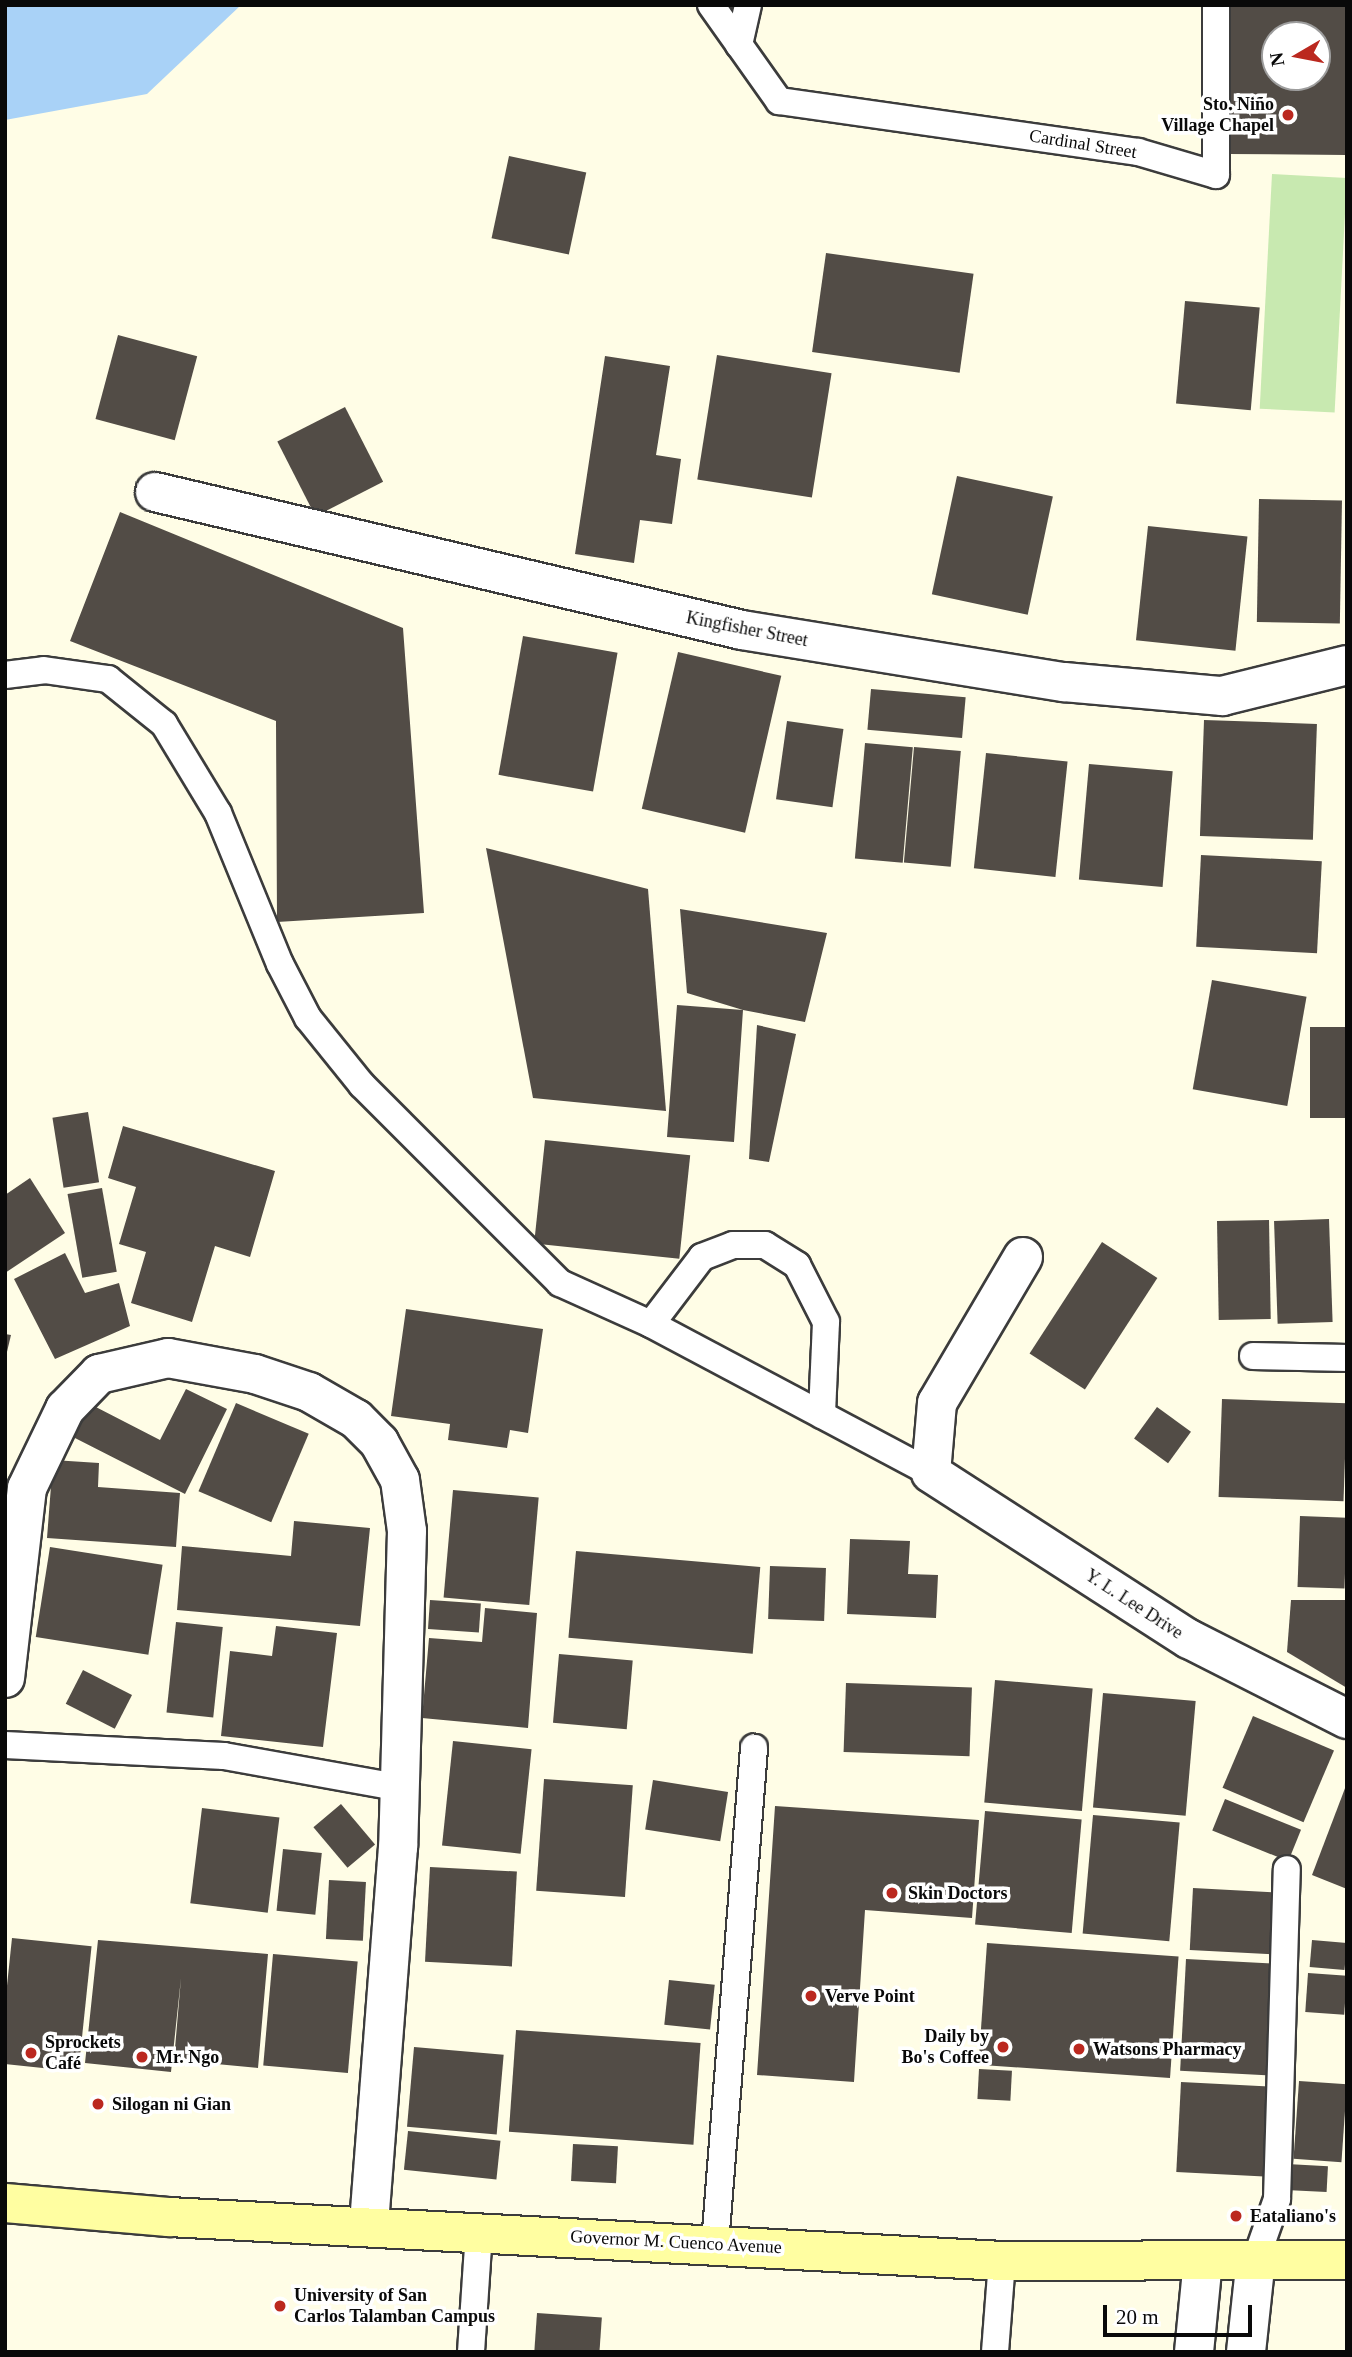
<!DOCTYPE html>
<meta charset="utf-8">
<style>
body{margin:0}
#map{position:relative;width:1352px;height:2357px;overflow:hidden;background:#fffde6;font-family:"Times New Roman",serif}
div>[style]{position:absolute}
[style*='--x']{left:calc(var(--x)*1px);top:calc(var(--y)*1px);width:calc(var(--w)*1px);rotate:calc(var(--a)*1deg)}
.green>*{inset:0;background:#c8e9b0;transform-origin:0 0}
.water>*{inset:0;background:#a9d2f7}
.building>*{inset:0;background:#524c46;transform-origin:0 0}
.roads{filter:drop-shadow(2px 0 #3c3c3c) drop-shadow(-2px 0 #3c3c3c) drop-shadow(0 2px #3c3c3c) drop-shadow(0 -2px #3c3c3c)}
.lane>*{height:26px;margin:-13px;padding:0 13px;transform-origin:13px;border-radius:13px;background:#fff}
.street>*{height:38px;margin:-19px;padding:0 19px;transform-origin:19px;border-radius:19px;background:#fff}
.secondary>*{height:38px;margin:-19px;padding:0 19px;transform-origin:19px;border-radius:19px;background:#fffea1}
.dots>*{width:19px;height:19px;translate:-50% -50%;box-sizing:border-box;border:4px solid #fff;border-radius:50%}
span{translate:-50% -50%;white-space:nowrap;text-align:center;line-height:1.15;-webkit-text-stroke:7px #fff;paint-order:stroke}
.poi-label{font-size:18px;color:#090909;font-weight:700}
.right{translate:-100% -50%;text-align:right}
.left{translate:0 -50%;text-align:left}
.street-label{font-size:18px;color:#090909}
.frame{position:absolute;inset:0;border:7px solid #090909;pointer-events:none}
.north{position:absolute;left:1261px;top:21px;width:70px;height:70px;box-sizing:border-box;background:#fff;border:2px solid #9d9d9d;border-radius:50%;rotate:260deg;font-size:19px;font-weight:700;line-height:28px;text-align:center;color:#090909}
.north::after{content:'';display:block;margin:auto;width:24px;height:32px;background:#bb281f;clip-path:polygon(50% 0,100% 100%,50% 72%,0 100%)}
.scale{position:absolute;left:1103px;top:2305px;width:149px;height:32px;box-sizing:border-box;border:4px solid #090909;border-top:0;padding-left:9px;font-size:21px;line-height:24px;white-space:nowrap;color:#090909;-webkit-text-stroke:5px #fff;paint-order:stroke}
</style>
<div id="map">
<div class="green">
<i style="left:1272px;top:174px;width:75px;height:235px;rotate:3deg"></i>
</div>
<div class="water">
<i style="clip-path:polygon(5px 5px,241px 5px,147px 94px,5px 120px)"></i>
</div>
<div class="building">
<i style="clip-path:polygon(evenodd,1230px 5px,1347px 5px,1347px 155px,1228px 154px,1230px 5px,1275px 35px,1317px 35px,1317px 77px,1275px 77px,1275px 35px)"></i>
<i style="left:509px;top:156px;width:79px;height:84px;rotate:12deg"></i>
<i style="left:826px;top:253px;width:149px;height:100px;rotate:8deg"></i>
<i style="left:1185px;top:301px;width:75px;height:103px;rotate:5deg"></i>
<i style="left:118px;top:335px;width:82px;height:87px;rotate:15deg"></i>
<i style="left:717px;top:355px;width:116px;height:126px;rotate:9deg"></i>
<i style="clip-path:polygon(605px 356px,670px 366px,656px 455px,681px 459px,672px 524px,640px 520px,634px 563px,575px 554px)"></i>
<i style="left:345px;top:407px;width:84px;height:76px;rotate:63deg"></i>
<i style="left:957px;top:476px;width:98px;height:121px;rotate:12deg"></i>
<i style="left:1259px;top:499px;width:83px;height:123px;rotate:1deg"></i>
<i style="clip-path:polygon(120px 512px,403px 628px,424px 913px,277px 922px,276px 721px,70px 641px)"></i>
<i style="left:1148px;top:526px;width:100px;height:115px;rotate:6deg"></i>
<i style="left:523px;top:636px;width:96px;height:141px;rotate:10deg"></i>
<i style="left:678px;top:652px;width:106px;height:161px;rotate:13deg"></i>
<i style="left:871px;top:689px;width:95px;height:41px;rotate:5deg"></i>
<i style="left:1204px;top:720px;width:113px;height:116px;rotate:2deg"></i>
<i style="left:787px;top:721px;width:57px;height:79px;rotate:8deg"></i>
<i style="left:865px;top:743px;width:48px;height:116px;rotate:5deg"></i>
<i style="left:914px;top:747px;width:47px;height:116px;rotate:5deg"></i>
<i style="left:986px;top:753px;width:82px;height:116px;rotate:6deg"></i>
<i style="left:1089px;top:764px;width:84px;height:116px;rotate:5deg"></i>
<i style="clip-path:polygon(486px 848px,648px 889px,666px 1111px,533px 1098px)"></i>
<i style="left:1201px;top:855px;width:121px;height:92px;rotate:3deg"></i>
<i style="clip-path:polygon(680px 909px,827px 933px,805px 1022px,743px 1010px,734px 1142px,667px 1137px,677px 1005px,743px 1010px,687px 993px)"></i>
<i style="left:1212px;top:980px;width:96px;height:111px;rotate:10deg"></i>
<i style="clip-path:polygon(757px 1025px,796px 1034px,769px 1162px,749px 1159px)"></i>
<i style="left:1310px;top:1027px;width:37px;height:91px"></i>
<i style="left:88px;top:1112px;width:71px;height:36px;rotate:81deg"></i>
<i style="clip-path:polygon(123px 1126px,275px 1171px,250px 1257px,215px 1246px,192px 1322px,131px 1303px,146px 1252px,119px 1244px,136px 1187px,108px 1178px)"></i>
<i style="left:545px;top:1140px;width:146px;height:104px;rotate:6deg"></i>
<i style="clip-path:polygon(30px 1178px,65px 1233px,5px 1273px,5px 1195px)"></i>
<i style="left:102px;top:1188px;width:85px;height:35px;rotate:80deg"></i>
<i style="left:1329px;top:1219px;width:103px;height:55px;rotate:88deg"></i>
<i style="left:1269px;top:1220px;width:99px;height:52px;rotate:89deg"></i>
<i style="left:1102px;top:1242px;width:66px;height:133px;rotate:33deg"></i>
<i style="clip-path:polygon(65px 1253px,85px 1293px,119px 1283px,130px 1326px,55px 1359px,14px 1279px)"></i>
<i style="clip-path:polygon(406px 1309px,543px 1329px,528px 1433px,510px 1430px,507px 1448px,448px 1440px,450px 1424px,391px 1416px)"></i>
<i style="clip-path:polygon(5px 1334px,11px 1335px,6px 1356px,5px 1356px)"></i>
<i style="clip-path:polygon(186px 1389px,227px 1409px,185px 1494px,73px 1437px,90px 1404px,160px 1440px)"></i>
<i style="left:1222px;top:1399px;width:125px;height:98px;rotate:2deg"></i>
<i style="left:236px;top:1403px;width:79px;height:96px;rotate:23deg"></i>
<i style="left:1157px;top:1407px;width:42px;height:39px;rotate:36deg"></i>
<i style="clip-path:polygon(53px 1460px,99px 1463px,98px 1487px,180px 1493px,176px 1547px,47px 1538px)"></i>
<i style="left:453px;top:1490px;width:86px;height:108px;rotate:5deg"></i>
<i style="left:1300px;top:1516px;width:47px;height:71px;rotate:2deg"></i>
<i style="clip-path:polygon(294px 1521px,370px 1528px,360px 1626px,177px 1610px,182px 1546px,291px 1556px)"></i>
<i style="clip-path:polygon(850px 1539px,910px 1541px,908px 1574px,938px 1575px,936px 1618px,847px 1614px)"></i>
<i style="left:50px;top:1547px;width:114px;height:91px;rotate:9deg"></i>
<i style="left:576px;top:1551px;width:185px;height:87px;rotate:5deg"></i>
<i style="left:770px;top:1566px;width:56px;height:53px;rotate:2deg"></i>
<i style="left:430px;top:1600px;width:51px;height:29px;rotate:4deg"></i>
<i style="clip-path:polygon(1291px 1600px,1347px 1600px,1347px 1688px,1287px 1652px)"></i>
<i style="clip-path:polygon(485px 1608px,537px 1613px,528px 1728px,422px 1718px,429px 1638px,482px 1642px)"></i>
<i style="left:176px;top:1622px;width:47px;height:91px;rotate:6deg"></i>
<i style="clip-path:polygon(276px 1626px,337px 1633px,323px 1747px,221px 1736px,230px 1651px,272px 1656px)"></i>
<i style="left:559px;top:1654px;width:74px;height:69px;rotate:5deg"></i>
<i style="left:83px;top:1670px;width:55px;height:38px;rotate:27deg"></i>
<i style="left:995px;top:1680px;width:98px;height:123px;rotate:5deg"></i>
<i style="left:846px;top:1683px;width:126px;height:69px;rotate:2deg"></i>
<i style="left:1103px;top:1693px;width:93px;height:115px;rotate:5deg"></i>
<i style="left:1253px;top:1716px;width:88px;height:78px;rotate:23deg"></i>
<i style="left:453px;top:1741px;width:79px;height:105px;rotate:6deg"></i>
<i style="left:544px;top:1779px;width:89px;height:112px;rotate:4deg"></i>
<i style="left:653px;top:1780px;width:76px;height:50px;rotate:9deg"></i>
<i style="clip-path:polygon(1347px 1783px,1347px 1889px,1312px 1875px)"></i>
<i style="left:1225px;top:1799px;width:82px;height:34px;rotate:22deg"></i>
<i style="left:341px;top:1804px;width:53px;height:36px;rotate:50deg"></i>
<i style="clip-path:polygon(775px 1806px,979px 1820px,972px 1918px,865px 1910px,854px 2082px,757px 2075px)"></i>
<i style="left:202px;top:1808px;width:78px;height:96px;rotate:7deg"></i>
<i style="left:985px;top:1811px;width:97px;height:114px;rotate:5deg"></i>
<i style="left:1093px;top:1815px;width:87px;height:119px;rotate:5deg"></i>
<i style="left:283px;top:1849px;width:39px;height:62px;rotate:6deg"></i>
<i style="left:430px;top:1867px;width:87px;height:95px;rotate:3deg"></i>
<i style="left:329px;top:1880px;width:37px;height:59px;rotate:3deg"></i>
<i style="left:1193px;top:1888px;width:89px;height:62px;rotate:3deg"></i>
<i style="left:12px;top:1938px;width:80px;height:126px;rotate:6deg"></i>
<i style="clip-path:polygon(98px 1940px,268px 1954px,258px 2068px,174px 2060px,181px 1978px,171px 2072px,85px 2063px)"></i>
<i style="left:1312px;top:1940px;width:35px;height:27px;rotate:5deg"></i>
<i style="left:987px;top:1943px;width:192px;height:122px;rotate:4deg"></i>
<i style="left:273px;top:1954px;width:85px;height:112px;rotate:5deg"></i>
<i style="left:1186px;top:1959px;width:86px;height:112px;rotate:3deg"></i>
<i style="left:1308px;top:1973px;width:39px;height:39px;rotate:4deg"></i>
<i style="left:669px;top:1980px;width:46px;height:45px;rotate:6deg"></i>
<i style="left:516px;top:2030px;width:185px;height:102px;rotate:4deg"></i>
<i style="left:414px;top:2047px;width:90px;height:80px;rotate:5deg"></i>
<i style="left:979px;top:2069px;width:33px;height:30px;rotate:3deg"></i>
<i style="left:1299px;top:2081px;width:48px;height:78px;rotate:4deg"></i>
<i style="left:1181px;top:2082px;width:88px;height:90px;rotate:3deg"></i>
<i style="left:408px;top:2131px;width:93px;height:39px;rotate:6deg"></i>
<i style="left:573px;top:2144px;width:45px;height:37px;rotate:3deg"></i>
<i style="left:1287px;top:2164px;width:41px;height:26px;rotate:3deg"></i>
<i style="left:537px;top:2313px;width:65px;height:39px;rotate:4deg"></i>
</div>
<div class="roads">
<div class="lane">
<i style="--x:711;--y:5;--w:118;--a:54.7"></i>
<i style="--x:779;--y:101;--w:363;--a:8.1"></i>
<i style="--x:1138;--y:152;--w:81;--a:16.4"></i>
<i style="--x:1216;--y:175;--w:170;--a:-90"></i>
<i style="--x:739;--y:45;--w:41;--a:-77.3"></i>
<i style="--x:5;--y:675;--w:39;--a:-7"></i>
<i style="--x:44;--y:670;--w:65;--a:8"></i>
<i style="--x:108;--y:679;--w:72;--a:38.8"></i>
<i style="--x:164;--y:724;--w:104;--a:58.8"></i>
<i style="--x:218;--y:813;--w:163;--a:67.7"></i>
<i style="--x:280;--y:964;--w:61;--a:62.6"></i>
<i style="--x:308;--y:1018;--w:86;--a:51.1"></i>
<i style="--x:362;--y:1085;--w:280;--a:45"></i>
<i style="--x:560;--y:1283;--w:100;--a:24.3"></i>
<i style="--x:651;--y:1324;--w:317;--a:28"></i>
<i style="--x:651;--y:1324;--w:84;--a:-52.7"></i>
<i style="--x:702;--y:1257;--w:33;--a:-21"></i>
<i style="--x:733;--y:1245;--w:32;--a:0"></i>
<i style="--x:765;--y:1245;--w:38;--a:32"></i>
<i style="--x:797;--y:1265;--w:64;--a:63"></i>
<i style="--x:826;--y:1322;--w:93;--a:92.5"></i>
<i style="--x:1253;--y:1356;--w:94;--a:1.2"></i>
<i style="--x:5;--y:1745;--w:219;--a:2.9"></i>
<i style="--x:224;--y:1756;--w:180;--a:10.2"></i>
<i style="--x:715;--y:2244;--w:498;--a:-85.5"></i>
<i style="--x:1256;--y:2259;--w:64;--a:-70.7"></i>
<i style="--x:1277;--y:2199;--w:330;--a:-88.3"></i>
<i style="--x:471;--y:2352;--w:121;--a:-86.2"></i>
<i style="--x:995;--y:2352;--w:91;--a:-85.6"></i>
</div>
<div class="street">
<i style="--x:155;--y:492;--w:603;--a:13.23"></i>
<i style="--x:742;--y:630;--w:326;--a:9.2"></i>
<i style="--x:1064;--y:682;--w:159;--a:5.1"></i>
<i style="--x:1222;--y:696;--w:129;--a:-13.9"></i>
<i style="--x:1023;--y:1257;--w:169;--a:120.5"></i>
<i style="--x:937;--y:1403;--w:70;--a:94.9"></i>
<i style="--x:931;--y:1473;--w:307;--a:32.8"></i>
<i style="--x:1189;--y:1639;--w:177;--a:26.9"></i>
<i style="--x:5;--y:1678;--w:191;--a:-83.4"></i>
<i style="--x:27;--y:1488;--w:88;--a:-64.3"></i>
<i style="--x:65;--y:1409;--w:49;--a:-45.8"></i>
<i style="--x:99;--y:1374;--w:71;--a:-13.1"></i>
<i style="--x:168;--y:1358;--w:88;--a:10.4"></i>
<i style="--x:255;--y:1374;--w:57;--a:18.4"></i>
<i style="--x:309;--y:1392;--w:54;--a:29.9"></i>
<i style="--x:356;--y:1419;--w:33;--a:45"></i>
<i style="--x:379;--y:1442;--w:43;--a:61.1"></i>
<i style="--x:400;--y:1480;--w:51;--a:82.2"></i>
<i style="--x:407;--y:1531;--w:316;--a:91.6"></i>
<i style="--x:398;--y:1847;--w:379;--a:94.4"></i>
<i style="--x:1194;--y:2352;--w:92;--a:-84.4"></i>
<i style="--x:1246;--y:2352;--w:94;--a:-83.9"></i>
</div>
<div class="secondary">
<i style="--x:5;--y:2203;--w:165;--a:4.9"></i>
<i style="--x:169;--y:2217;--w:834;--a:3.02"></i>
<i style="--x:1002;--y:2261;--w:345;--a:-0.2"></i>
</div>
</div>
<div class="dots">
<i style="left:1288px;top:115px;background:#bb281f"></i>
<i style="left:892px;top:1893px;background:#bb281f"></i>
<i style="left:811px;top:1996px;background:#bb281f"></i>
<i style="left:1003px;top:2047px;background:#bb281f"></i>
<i style="left:1079px;top:2049px;background:#bb281f"></i>
<i style="left:31px;top:2053px;background:#bb281f"></i>
<i style="left:142px;top:2057px;background:#bb281f"></i>
<i style="left:98px;top:2104px;background:#bb281f"></i>
<i style="left:1236px;top:2216px;background:#bb281f"></i>
<i style="left:280px;top:2306px;background:#bb281f"></i>
</div>
<div class="poi-label">
<span class="right" style="left:1274px;top:115px">Sto. Niño<br>Village Chapel</span>
<span class="left" style="left:908px;top:1893px">Skin Doctors</span>
<span class="left" style="left:825px;top:1996px">Verve Point</span>
<span class="right" style="left:989px;top:2047px">Daily by<br>Bo's Coffee</span>
<span class="left" style="left:45px;top:2053px">Sprockets<br>Café</span>
<span class="left" style="left:1093px;top:2049px">Watsons Pharmacy</span>
<span class="left" style="left:156px;top:2057px">Mr. Ngo</span>
<span class="left" style="left:112px;top:2104px">Silogan ni Gian</span>
<span class="left" style="left:1250px;top:2216px">Eataliano's</span>
<span class="left" style="left:294px;top:2306px">University of San<br>Carlos Talamban Campus</span>
</div>
<div class="street-label">
<span style="left:1083px;top:144px;rotate:9deg">Cardinal Street</span>
<span style="left:747px;top:629px;rotate:11deg">Kingfisher Street</span>
<span style="left:1134px;top:1604px;rotate:33deg">Y. L. Lee Drive</span>
<span style="left:676px;top:2242px;rotate:3deg">Governor M. Cuenco Avenue</span>
</div>
<div class="frame"></div>
<div class="north">N</div>
<div class="scale">20 m</div>
</div>
